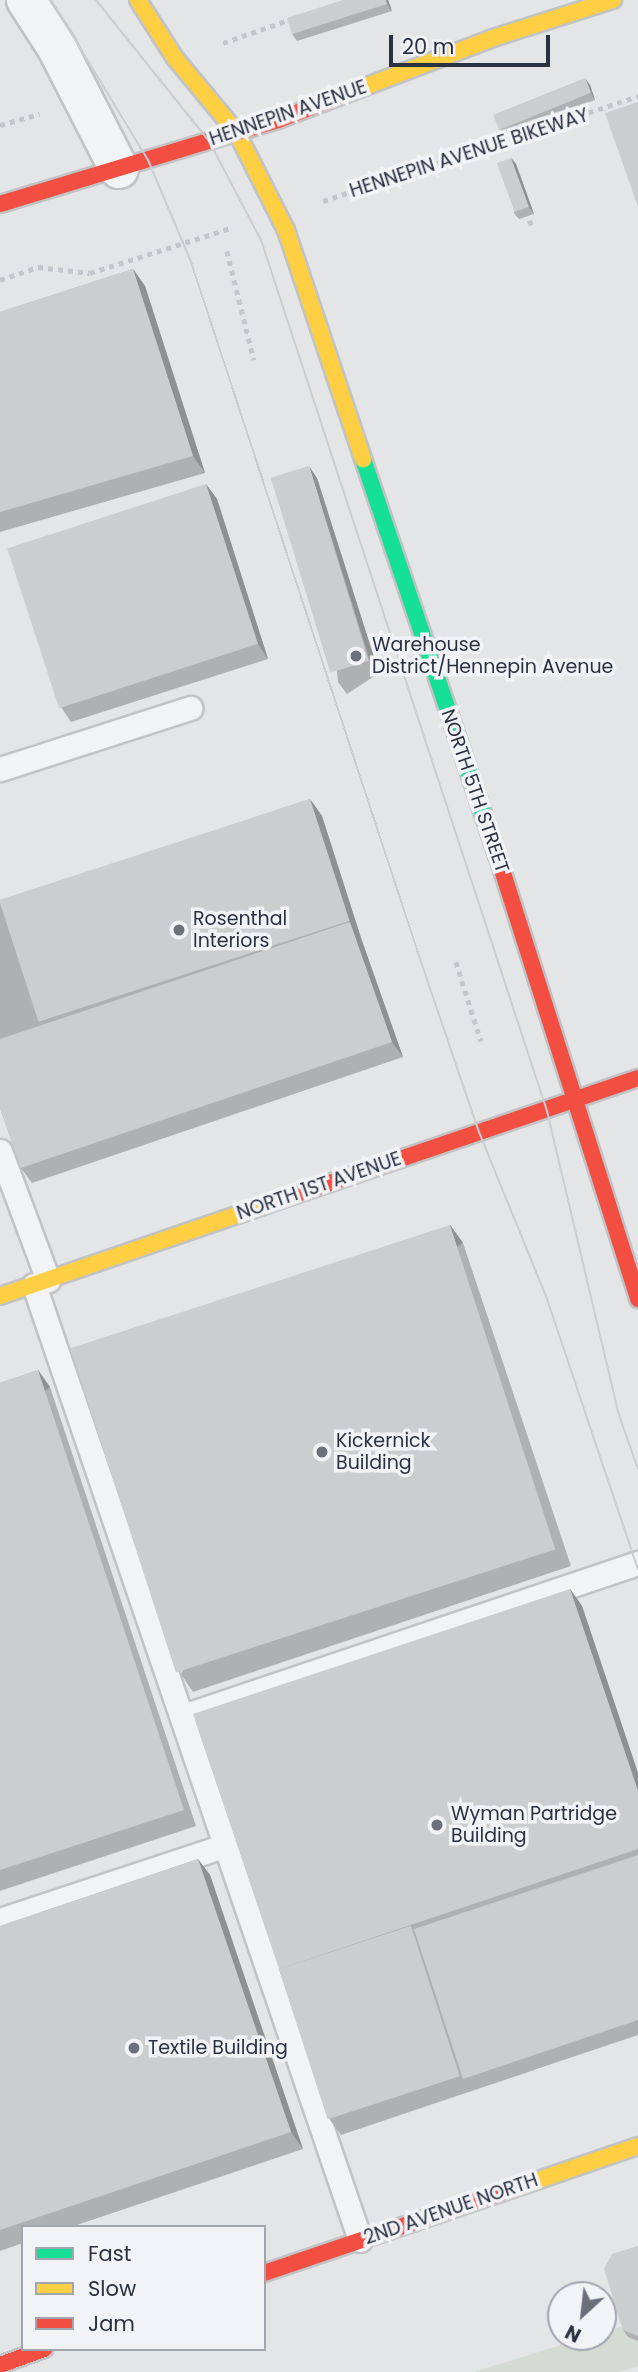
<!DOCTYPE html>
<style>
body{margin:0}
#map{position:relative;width:638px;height:2372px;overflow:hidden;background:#e3e5e7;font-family:Poppins,sans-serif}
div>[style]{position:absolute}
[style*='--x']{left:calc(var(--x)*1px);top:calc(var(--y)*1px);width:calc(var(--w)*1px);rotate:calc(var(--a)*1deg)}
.green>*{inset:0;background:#d3dbd3}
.path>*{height:4.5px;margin-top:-2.25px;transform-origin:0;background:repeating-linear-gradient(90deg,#c5c6cb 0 5px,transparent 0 10px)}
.roads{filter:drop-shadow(2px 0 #c1c3c5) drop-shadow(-2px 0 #c1c3c5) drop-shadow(0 2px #c1c3c5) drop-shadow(0 -2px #c1c3c5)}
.lane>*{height:23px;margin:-11.5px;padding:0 11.5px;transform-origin:11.5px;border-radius:11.5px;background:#f2f3f5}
.street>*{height:38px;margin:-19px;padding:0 19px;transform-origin:19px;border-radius:19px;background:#f2f3f5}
.fast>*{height:16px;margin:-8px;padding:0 8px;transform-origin:8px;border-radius:8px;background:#16e098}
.slow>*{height:16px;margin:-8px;padding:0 8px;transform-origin:8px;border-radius:8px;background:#ffcf43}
.jam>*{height:16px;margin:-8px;padding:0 8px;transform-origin:8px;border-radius:8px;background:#f24e42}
.tram>*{height:2px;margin:-1px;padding:0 1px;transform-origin:1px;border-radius:1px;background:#cccdd0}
.wall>*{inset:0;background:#afb0b2}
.shaded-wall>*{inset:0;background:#8e9091;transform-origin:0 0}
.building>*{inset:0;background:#cbcdcf;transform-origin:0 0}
.dots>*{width:19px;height:19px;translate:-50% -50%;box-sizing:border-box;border:4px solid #f1f3f7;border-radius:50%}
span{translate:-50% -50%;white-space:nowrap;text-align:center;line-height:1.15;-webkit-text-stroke:7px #f1f3f7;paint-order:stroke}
.street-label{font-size:19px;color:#2a3141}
.poi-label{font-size:19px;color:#2a3141}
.left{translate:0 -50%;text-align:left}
.legend{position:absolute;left:21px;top:2225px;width:245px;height:126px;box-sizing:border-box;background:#f1f3f7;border:2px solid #a1a5ae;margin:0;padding:9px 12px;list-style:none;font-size:21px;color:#2a3141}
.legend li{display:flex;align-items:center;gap:14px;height:35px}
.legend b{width:35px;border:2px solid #a1a5ae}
.north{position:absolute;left:547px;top:2281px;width:70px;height:70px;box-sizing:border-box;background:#f1f3f7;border:2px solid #a1a5ae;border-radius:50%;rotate:207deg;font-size:19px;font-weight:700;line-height:28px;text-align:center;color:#2a3141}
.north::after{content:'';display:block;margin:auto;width:24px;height:32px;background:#6b707b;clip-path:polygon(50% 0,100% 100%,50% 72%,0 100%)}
.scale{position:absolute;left:389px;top:35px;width:161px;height:32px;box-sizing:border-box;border:4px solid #2a3141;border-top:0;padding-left:9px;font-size:21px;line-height:24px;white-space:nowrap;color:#2a3141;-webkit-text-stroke:5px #f1f3f7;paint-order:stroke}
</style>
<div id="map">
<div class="green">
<i style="clip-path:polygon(624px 2326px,628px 2336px,638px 2341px,638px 2366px,618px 2372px,474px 2372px,587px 2337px,603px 2337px,603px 2332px)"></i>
</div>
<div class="path">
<i style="--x:223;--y:43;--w:72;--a:-19.4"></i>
<i style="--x:0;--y:125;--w:41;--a:-15.8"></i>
<i style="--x:323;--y:201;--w:332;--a:-18.4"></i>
<i style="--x:526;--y:211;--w:17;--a:69"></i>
<i style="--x:227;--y:251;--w:112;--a:76.1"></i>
<i style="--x:0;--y:280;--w:40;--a:-18.9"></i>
<i style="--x:38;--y:267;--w:52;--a:6.6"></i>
<i style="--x:90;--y:273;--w:148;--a:-17.7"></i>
<i style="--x:456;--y:962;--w:83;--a:72.4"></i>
</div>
<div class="roads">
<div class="lane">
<i style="--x:0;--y:769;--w:200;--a:-17.8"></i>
<i style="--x:0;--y:1151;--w:138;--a:69.6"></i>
<i style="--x:34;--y:1285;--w:1009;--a:71.15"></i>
<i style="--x:183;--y:1716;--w:480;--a:-18.6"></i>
<i style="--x:0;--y:1920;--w:239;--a:-18.3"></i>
</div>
<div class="street">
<i style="--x:26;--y:0;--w:57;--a:57.1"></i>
<i style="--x:57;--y:48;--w:136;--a:62.9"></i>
</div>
<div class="fast">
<i style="--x:363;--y:459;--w:417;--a:71.3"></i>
</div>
<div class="slow">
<i style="--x:138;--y:0;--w:69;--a:57.5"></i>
<i style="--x:175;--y:58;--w:97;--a:50.4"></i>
<i style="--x:237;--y:133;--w:109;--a:63.2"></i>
<i style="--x:286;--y:230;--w:242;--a:71.4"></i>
<i style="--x:338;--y:97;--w:166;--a:-20.8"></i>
<i style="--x:493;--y:38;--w:126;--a:-17.6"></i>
<i style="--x:0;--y:1296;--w:283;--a:-18.9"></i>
<i style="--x:524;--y:2185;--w:120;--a:-18.9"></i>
</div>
<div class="jam">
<i style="--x:0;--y:204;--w:290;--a:-16.8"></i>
<i style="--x:278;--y:120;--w:64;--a:-21"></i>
<i style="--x:497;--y:854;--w:467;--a:72.4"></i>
<i style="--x:268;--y:1204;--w:391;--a:-18.8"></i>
<i style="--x:264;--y:2273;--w:274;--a:-18.7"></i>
<i style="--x:0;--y:2365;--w:47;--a:-20"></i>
</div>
</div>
<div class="tram">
<i style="--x:51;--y:0;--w:187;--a:58.8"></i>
<i style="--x:148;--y:160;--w:111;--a:67.1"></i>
<i style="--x:191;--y:262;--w:727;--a:71.81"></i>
<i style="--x:418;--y:953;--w:189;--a:71.2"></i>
<i style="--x:479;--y:1132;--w:180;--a:67.8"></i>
<i style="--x:547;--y:1299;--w:285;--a:71.4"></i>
<i style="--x:96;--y:0;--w:181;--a:51.3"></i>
<i style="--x:209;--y:141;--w:112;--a:62.3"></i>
<i style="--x:261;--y:240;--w:917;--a:71.82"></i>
<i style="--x:547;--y:1111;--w:309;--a:76.7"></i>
<i style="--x:618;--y:1412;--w:60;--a:70.7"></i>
</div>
<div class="wall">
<i style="clip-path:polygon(388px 0,392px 11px,297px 41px,292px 34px)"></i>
<i style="clip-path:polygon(590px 85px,595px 100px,503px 133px,498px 126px)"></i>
<i style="clip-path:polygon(511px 158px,516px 164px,534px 214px,519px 219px,514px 213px)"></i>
<i style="clip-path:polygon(133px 269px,145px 286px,205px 473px,0 532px,0 312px)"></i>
<i style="clip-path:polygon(317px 478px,379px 673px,347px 694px,338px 682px)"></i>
<i style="clip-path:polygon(206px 484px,217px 499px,268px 659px,71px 722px,61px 707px)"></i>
<i style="clip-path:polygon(310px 799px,322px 816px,361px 938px,403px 1057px,32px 1183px,21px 1168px,0 1108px,0 902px)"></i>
<i style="clip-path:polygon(450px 1225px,463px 1243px,571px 1566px,193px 1692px,181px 1674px)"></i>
<i style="clip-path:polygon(38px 1370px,50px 1387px,196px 1826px,0 1891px,0 1383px)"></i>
<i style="clip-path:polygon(570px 1589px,582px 1606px,638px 1773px,638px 2035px,341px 2135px,330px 2120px,279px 1969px)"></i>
<i style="clip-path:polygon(198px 1859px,210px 1875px,303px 2149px,71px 2227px,23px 2227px,23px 2243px,0 2251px,0 1926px)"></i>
<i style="clip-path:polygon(638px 2246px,638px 2341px,628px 2337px,623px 2330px)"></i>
</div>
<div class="shaded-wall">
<i style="clip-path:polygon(386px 0,388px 0,392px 11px,387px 4px)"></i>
<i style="clip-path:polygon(585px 78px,590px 85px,595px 100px,591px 93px)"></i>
<i style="clip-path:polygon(511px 158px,516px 164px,534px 214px,529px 207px)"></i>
<i style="clip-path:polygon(133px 269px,145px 286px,205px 473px,193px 456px)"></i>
<i style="clip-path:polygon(309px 466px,317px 478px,379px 673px,370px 661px)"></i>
<i style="clip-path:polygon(206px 484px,217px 499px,268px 659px,258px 644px)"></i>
<i style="clip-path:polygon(310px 799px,322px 816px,361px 938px,403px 1057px,392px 1042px,349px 921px)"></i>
<i style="left:450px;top:1225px;width:22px;height:341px;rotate:54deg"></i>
<i style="left:38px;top:1370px;width:21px;height:464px;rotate:55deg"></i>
<i style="clip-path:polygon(570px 1589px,582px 1606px,638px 1773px,638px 1791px)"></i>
<i style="clip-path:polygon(198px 1859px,210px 1875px,303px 2149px,291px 2132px)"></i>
</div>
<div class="building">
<i style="clip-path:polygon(343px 0,386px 0,387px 4px,292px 34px,287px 18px)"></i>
<i style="left:585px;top:78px;width:16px;height:99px;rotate:68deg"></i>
<i style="clip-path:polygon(638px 102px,638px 207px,605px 113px)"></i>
<i style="left:511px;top:158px;width:52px;height:15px;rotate:70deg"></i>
<i style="clip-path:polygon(133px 269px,193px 456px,0 512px,0 312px)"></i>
<i style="left:309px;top:466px;width:204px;height:40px;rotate:73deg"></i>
<i style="left:206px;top:484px;width:168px;height:209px;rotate:72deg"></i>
<i style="left:310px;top:799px;width:128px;height:327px;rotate:72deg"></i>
<i style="clip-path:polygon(350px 922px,392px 1042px,21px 1168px,0 1108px,0 1039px)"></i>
<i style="left:450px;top:1225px;width:341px;height:399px;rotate:72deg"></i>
<i style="clip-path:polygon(38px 1370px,184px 1810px,0 1870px,0 1383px)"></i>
<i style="clip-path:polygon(570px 1589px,638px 1791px,638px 1849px,279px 1969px,193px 1714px)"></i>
<i style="clip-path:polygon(638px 1855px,638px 2020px,463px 2079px,414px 1929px)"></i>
<i style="clip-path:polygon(198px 1859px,291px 2132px,0 2230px,0 1926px)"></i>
<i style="left:411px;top:1926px;width:158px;height:139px;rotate:72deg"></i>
<i style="clip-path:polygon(638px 2246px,638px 2336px,623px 2330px,604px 2269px,612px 2254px)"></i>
</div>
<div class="dots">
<i style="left:356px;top:656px;background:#6b707b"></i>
<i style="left:179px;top:930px;background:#6b707b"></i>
<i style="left:322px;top:1452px;background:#6b707b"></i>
<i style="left:437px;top:1825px;background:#6b707b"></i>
<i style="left:134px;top:2048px;background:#6b707b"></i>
</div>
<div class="street-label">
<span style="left:288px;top:113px;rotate:-19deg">HENNEPIN AVENUE</span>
<span style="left:469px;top:153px;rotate:-18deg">HENNEPIN AVENUE BIKEWAY</span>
<span style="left:475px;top:791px;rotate:71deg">NORTH 5TH STREET</span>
<span style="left:319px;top:1186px;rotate:-19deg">NORTH 1ST AVENUE</span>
<span style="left:451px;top:2209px;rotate:-19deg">2ND AVENUE NORTH</span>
</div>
<div class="poi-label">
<span class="left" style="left:372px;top:656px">Warehouse<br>District/Hennepin Avenue</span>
<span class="left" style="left:193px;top:930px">Rosenthal<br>Interiors</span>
<span class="left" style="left:336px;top:1452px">Kickernick<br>Building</span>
<span class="left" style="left:451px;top:1825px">Wyman Partridge<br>Building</span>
<span class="left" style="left:148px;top:2048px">Textile Building</span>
</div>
<ul class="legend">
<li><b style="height:9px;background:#16e098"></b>Fast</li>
<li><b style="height:9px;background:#ffcf43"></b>Slow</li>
<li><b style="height:9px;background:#f24e42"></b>Jam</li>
</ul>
<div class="north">N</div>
<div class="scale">20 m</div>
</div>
